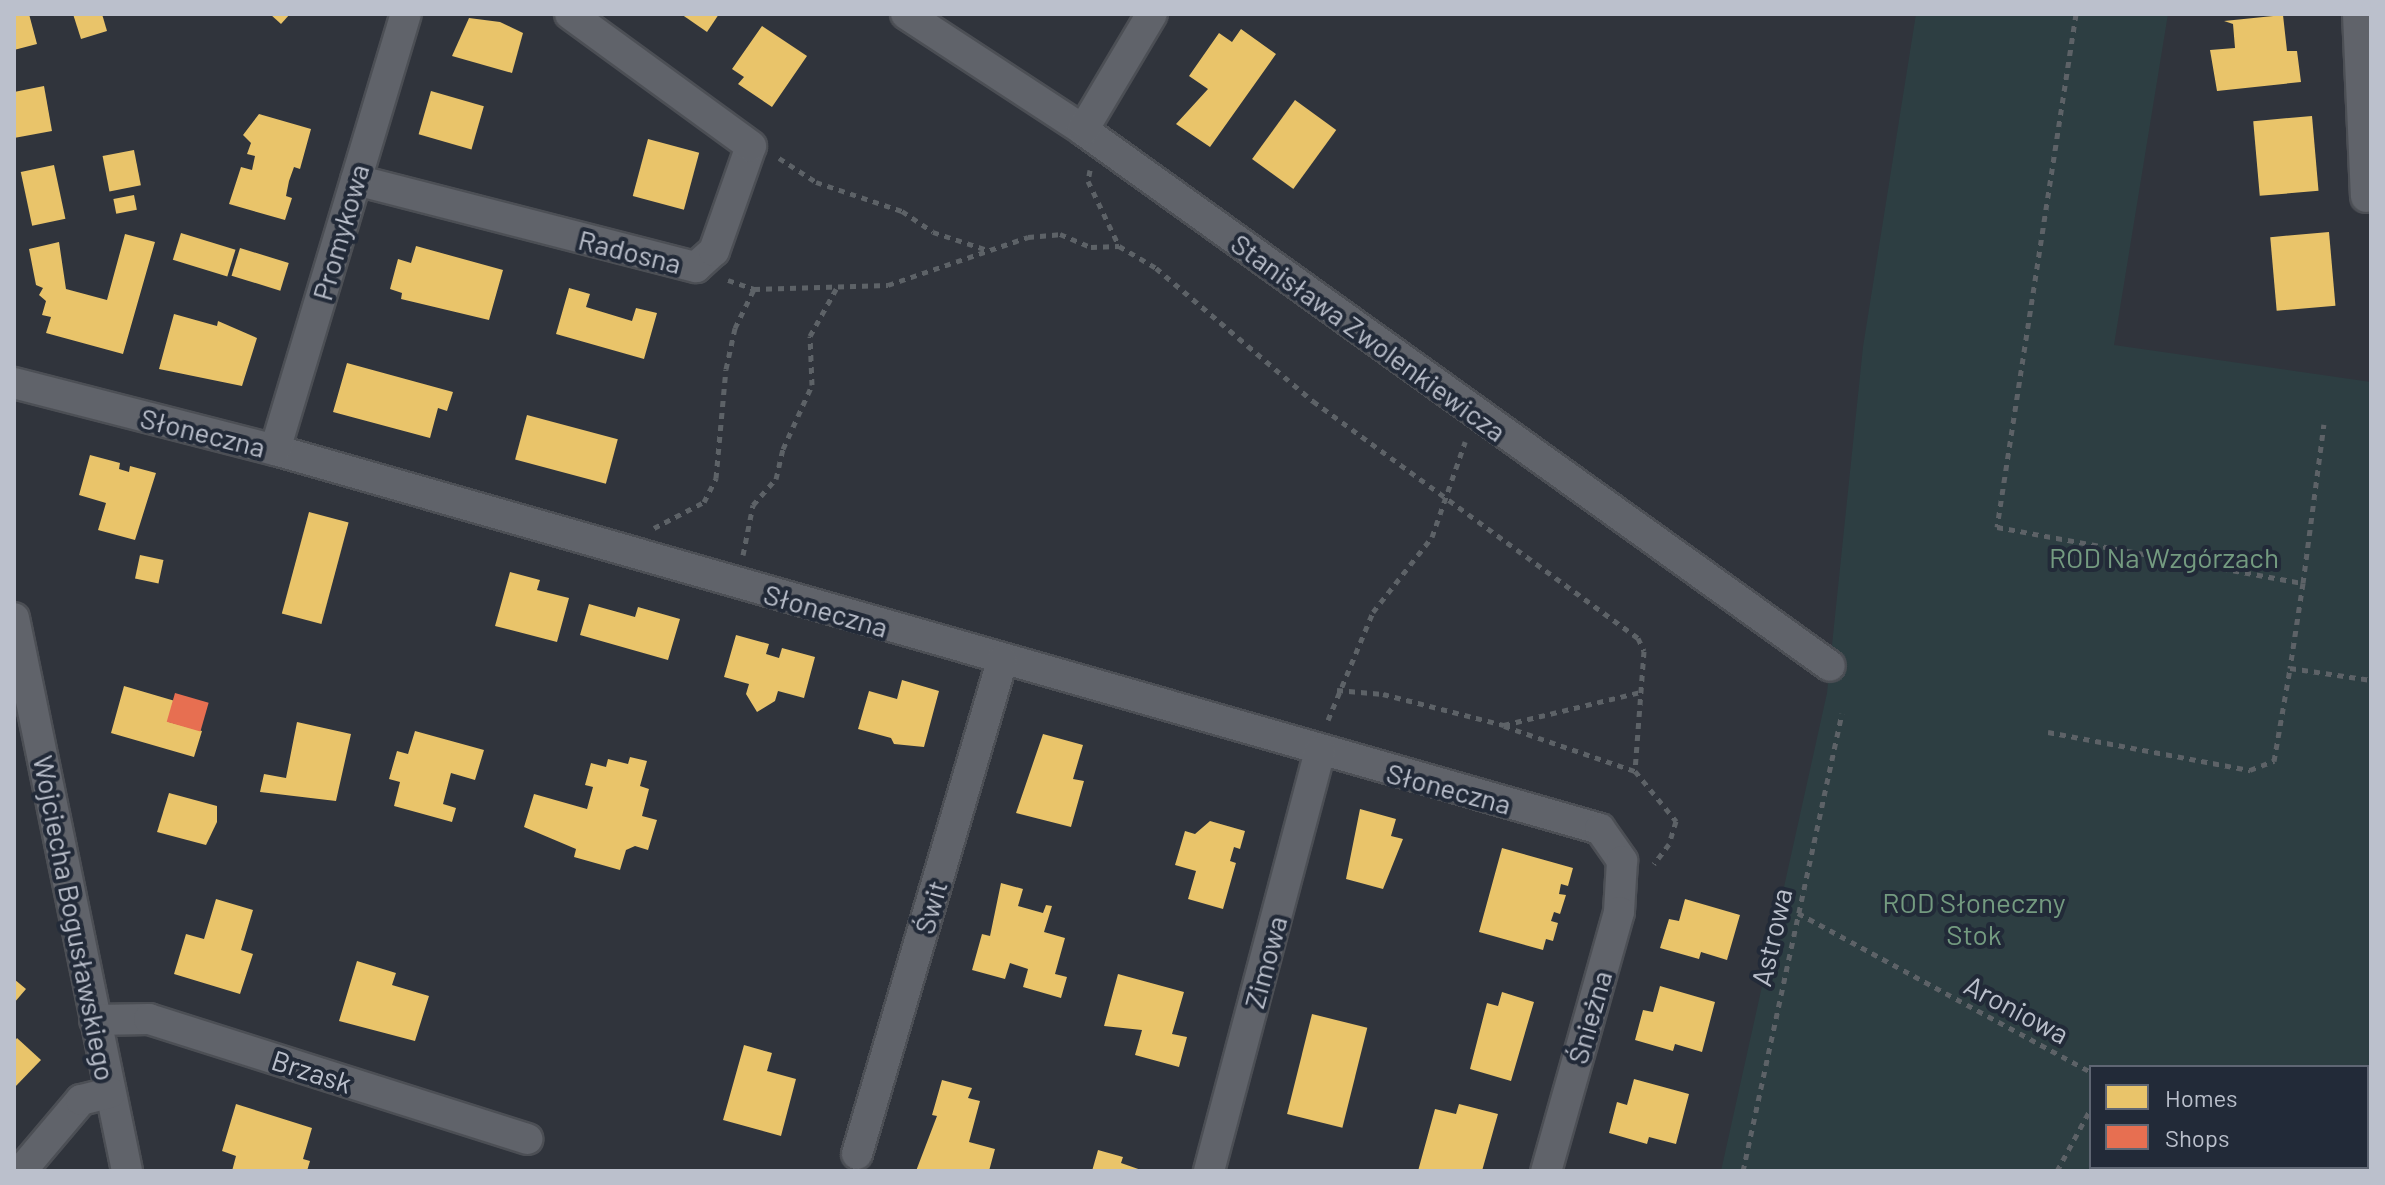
<!DOCTYPE html>
<meta charset="utf-8">
<style>
body{margin:0}
#map{position:relative;width:2385px;height:1185px;overflow:hidden;background:#30343c;font-family:Barlow,sans-serif}
div>[style]{position:absolute}
[style*='--x']{left:calc(var(--x)*1px);top:calc(var(--y)*1px);width:calc(var(--w)*1px);rotate:calc(var(--a)*1deg)}
.green>*{inset:0;background:#2d3e42}
.homes>*{inset:0;background:#e9c46a;transform-origin:0 0}
.shops>*{inset:0;background:#e76f51;transform-origin:0 0}
.path>*{height:5px;margin-top:-2.5px;transform-origin:0;background:repeating-linear-gradient(90deg,#5d6267 0 6px,transparent 0 12px)}
.roads{filter:drop-shadow(2px 0 #4c4f55) drop-shadow(-2px 0 #4c4f55) drop-shadow(0 2px #4c4f55) drop-shadow(0 -2px #4c4f55)}
.street>*{height:30px;margin:-15px;padding:0 15px;transform-origin:15px;border-radius:15px;background:#60636a}
span{translate:-50% -50%;white-space:nowrap;text-align:center;line-height:1.15;-webkit-text-stroke:8px #222a38;paint-order:stroke}
.street-label{font-size:28px;color:#bbc0cc}
.park-label{font-size:28px;color:#749b80}
.frame{position:absolute;inset:0;border:16px solid #bbc0cc;pointer-events:none}
.legend{position:absolute;left:2089px;top:1065px;width:280px;height:104px;box-sizing:border-box;background:#222a38;border:2px solid #5f6673;margin:0;padding:10px 14px;list-style:none;font-size:24px;color:#bbc0cc}
.legend li{display:flex;align-items:center;gap:16px;height:40px}
.legend b{width:40px;border:2px solid #5f6673}
</style>
<div id="map">
<div class="green">
<i style="clip-path:polygon(evenodd,1916px 14px,2168px 14px,2114px 345px,2371px 382px,2371px 1171px,1721px 1171px,1827px 693px,1863px 347px,1916px 14px,2091px 1067px,2367px 1067px,2367px 1167px,2091px 1167px,2091px 1067px)"></i>
</div>
<div class="homes">
<i style="clip-path:polygon(14px 14px,29px 14px,37px 44px,14px 50px)"></i>
<i style="clip-path:polygon(73px 14px,102px 14px,107px 31px,81px 39px)"></i>
<i style="clip-path:polygon(270px 14px,290px 14px,281px 24px)"></i>
<i style="clip-path:polygon(681px 14px,719px 14px,707px 32px)"></i>
<i style="clip-path:polygon(2283px 15px,2287px 51px,2297px 51px,2301px 82px,2217px 91px,2210px 50px,2235px 48px,2233px 24px,2224px 21px)"></i>
<i style="clip-path:polygon(469px 18px,500px 22px,523px 33px,512px 73px,452px 56px)"></i>
<i style="clip-path:polygon(762px 26px,807px 56px,772px 107px,738px 84px,744px 77px,732px 69px)"></i>
<i style="clip-path:polygon(1241px 29px,1276px 54px,1210px 147px,1176px 124px,1208px 89px,1189px 76px,1219px 33px,1232px 42px)"></i>
<i style="clip-path:polygon(44px 86px,52px 131px,14px 138px,14px 92px)"></i>
<i style="left:431px;top:91px;width:55px;height:45px;rotate:16deg"></i>
<i style="left:1295px;top:100px;width:51px;height:73px;rotate:36deg"></i>
<i style="clip-path:polygon(259px 114px,311px 129px,300px 169px,294px 167px,289px 181px,286px 196px,292px 198px,285px 220px,229px 204px,241px 167px,252px 170px,255px 156px,247px 154px,251px 143px,243px 135px)"></i>
<i style="left:2312px;top:116px;width:75px;height:59px;rotate:85deg"></i>
<i style="left:648px;top:139px;width:53px;height:59px;rotate:15deg"></i>
<i style="left:134px;top:150px;width:36px;height:32px;rotate:79deg"></i>
<i style="left:54px;top:165px;width:55px;height:34px;rotate:78deg"></i>
<i style="left:134px;top:195px;width:15px;height:21px;rotate:79deg"></i>
<i style="left:2329px;top:232px;width:74px;height:59px;rotate:85deg"></i>
<i style="left:181px;top:233px;width:57px;height:28px;rotate:17deg"></i>
<i style="clip-path:polygon(125px 234px,155px 242px,123px 354px,46px 333px,51px 317px,42px 315px,46px 301px,39px 295px,43px 288px,36px 285px,29px 249px,59px 242px,66px 289px,107px 300px)"></i>
<i style="clip-path:polygon(416px 246px,503px 270px,489px 320px,401px 299px,402px 293px,390px 289px,398px 259px,411px 263px)"></i>
<i style="left:240px;top:248px;width:51px;height:29px;rotate:17deg"></i>
<i style="clip-path:polygon(569px 288px,590px 294px,586px 307px,632px 321px,636px 308px,657px 313px,644px 359px,556px 334px)"></i>
<i style="clip-path:polygon(174px 314px,217px 326px,218px 321px,257px 338px,242px 386px,159px 369px)"></i>
<i style="clip-path:polygon(347px 363px,453px 392px,447px 411px,438px 408px,430px 438px,333px 412px)"></i>
<i style="left:527px;top:415px;width:94px;height:46px;rotate:15deg"></i>
<i style="clip-path:polygon(90px 455px,120px 463px,119px 469px,129px 472px,130px 466px,156px 473px,135px 540px,98px 530px,106px 503px,79px 495px)"></i>
<i style="left:309px;top:512px;width:41px;height:105px;rotate:15deg"></i>
<i style="left:140px;top:555px;width:24px;height:24px;rotate:12deg"></i>
<i style="clip-path:polygon(510px 572px,540px 580px,537px 590px,569px 598px,557px 642px,495px 626px)"></i>
<i style="clip-path:polygon(589px 604px,635px 617px,638px 607px,680px 619px,668px 660px,580px 635px)"></i>
<i style="clip-path:polygon(736px 635px,769px 644px,766px 654px,779px 658px,782px 648px,815px 657px,804px 698px,778px 691px,775px 701px,757px 712px,746px 694px,749px 684px,724px 677px)"></i>
<i style="clip-path:polygon(902px 680px,939px 691px,924px 747px,894px 744px,891px 738px,858px 729px,869px 691px,897px 699px)"></i>
<i style="clip-path:polygon(124px 686px,175px 701px,169px 722px,202px 731px,194px 757px,111px 733px)"></i>
<i style="clip-path:polygon(297px 722px,351px 734px,336px 801px,260px 792px,264px 774px,286px 778px)"></i>
<i style="clip-path:polygon(415px 731px,484px 750px,475px 780px,451px 773px,443px 804px,456px 808px,452px 822px,394px 806px,400px 782px,389px 779px,397px 751px,408px 754px)"></i>
<i style="clip-path:polygon(1043px 734px,1083px 745px,1073px 779px,1084px 781px,1071px 827px,1016px 813px)"></i>
<i style="clip-path:polygon(630px 757px,647px 761px,640px 786px,649px 789px,642px 816px,657px 820px,648px 850px,635px 846px,626px 850px,620px 870px,574px 857px,576px 849px,524px 827px,534px 794px,587px 809px,593px 787px,585px 785px,591px 763px,606px 767px,608px 759px,628px 764px)"></i>
<i style="clip-path:polygon(169px 793px,217px 806px,217px 822px,206px 845px,157px 832px)"></i>
<i style="clip-path:polygon(1360px 809px,1396px 819px,1391px 836px,1403px 839px,1383px 889px,1346px 879px)"></i>
<i style="clip-path:polygon(1210px 821px,1245px 831px,1240px 849px,1234px 847px,1230px 861px,1236px 863px,1223px 909px,1188px 899px,1196px 871px,1175px 865px,1185px 831px,1195px 834px)"></i>
<i style="clip-path:polygon(1502px 848px,1573px 868px,1568px 886px,1561px 884px,1559px 894px,1566px 895px,1560px 914px,1554px 912px,1551px 921px,1558px 923px,1553px 941px,1546px 939px,1543px 950px,1479px 932px)"></i>
<i style="clip-path:polygon(1001px 883px,1023px 889px,1018px 906px,1043px 913px,1046px 905px,1052px 906px,1044px 932px,1065px 938px,1055px 974px,1067px 977px,1061px 998px,1023px 987px,1028px 969px,1010px 963px,1005px 979px,972px 970px,982px 934px,990px 936px)"></i>
<i style="clip-path:polygon(216px 899px,253px 910px,241px 950px,253px 954px,240px 994px,174px 974px,186px 934px,204px 939px)"></i>
<i style="clip-path:polygon(1685px 899px,1740px 915px,1727px 960px,1701px 952px,1699px 959px,1660px 948px,1669px 919px,1679px 921px)"></i>
<i style="clip-path:polygon(357px 961px,396px 973px,392px 985px,429px 996px,415px 1041px,339px 1021px)"></i>
<i style="clip-path:polygon(1118px 974px,1184px 992px,1172px 1034px,1187px 1037px,1179px 1067px,1135px 1055px,1142px 1030px,1104px 1026px)"></i>
<i style="clip-path:polygon(14px 979px,26px 989px,14px 1003px)"></i>
<i style="clip-path:polygon(1660px 986px,1715px 1002px,1702px 1052px,1675px 1044px,1673px 1051px,1635px 1040px,1643px 1010px,1653px 1012px)"></i>
<i style="clip-path:polygon(1502px 992px,1534px 1002px,1511px 1081px,1470px 1069px,1487px 1003px,1498px 1006px)"></i>
<i style="left:1312px;top:1014px;width:57px;height:103px;rotate:14deg"></i>
<i style="clip-path:polygon(17px 1038px,41px 1060px,14px 1088px,14px 1042px)"></i>
<i style="clip-path:polygon(744px 1045px,772px 1053px,767px 1071px,796px 1079px,781px 1136px,723px 1120px)"></i>
<i style="clip-path:polygon(1634px 1079px,1689px 1094px,1676px 1144px,1649px 1137px,1647px 1144px,1609px 1133px,1617px 1102px,1627px 1105px)"></i>
<i style="clip-path:polygon(942px 1080px,972px 1088px,968px 1098px,980px 1101px,969px 1142px,995px 1149px,989px 1171px,916px 1171px,937px 1116px,932px 1115px)"></i>
<i style="clip-path:polygon(236px 1104px,312px 1128px,303px 1159px,310px 1161px,307px 1171px,232px 1171px,236px 1156px,222px 1151px)"></i>
<i style="clip-path:polygon(1459px 1104px,1498px 1114px,1482px 1171px,1418px 1171px,1435px 1109px,1456px 1114px)"></i>
<i style="clip-path:polygon(1098px 1150px,1123px 1157px,1121px 1163px,1144px 1171px,1092px 1171px)"></i>
</div>
<div class="shops">
<i style="left:175px;top:693px;width:35px;height:30px;rotate:16deg"></i>
</div>
<div class="path">
<i style="--x:2076;--y:14;--w:519;--a:98.75"></i>
<i style="--x:1997;--y:527;--w:311;--a:10.4"></i>
<i style="--x:2303;--y:583;--w:86;--a:98.7"></i>
<i style="--x:2290;--y:668;--w:82;--a:8.4"></i>
<i style="--x:779;--y:158;--w:44;--a:33"></i>
<i style="--x:816;--y:182;--w:91;--a:18.6"></i>
<i style="--x:902;--y:211;--w:37;--a:34"></i>
<i style="--x:933;--y:232;--w:57;--a:18.4"></i>
<i style="--x:1090;--y:170;--w:11;--a:100"></i>
<i style="--x:1088;--y:181;--w:72;--a:64.5"></i>
<i style="--x:728;--y:280;--w:28;--a:19"></i>
<i style="--x:754;--y:289;--w:134;--a:-1.7"></i>
<i style="--x:888;--y:285;--w:148;--a:-18.9"></i>
<i style="--x:1028;--y:237;--w:32;--a:-5"></i>
<i style="--x:1060;--y:234;--w:34;--a:23"></i>
<i style="--x:1091;--y:247;--w:28;--a:-2"></i>
<i style="--x:1119;--y:246;--w:43;--a:30.7"></i>
<i style="--x:1156;--y:268;--w:206;--a:40.3"></i>
<i style="--x:1313;--y:401;--w:402;--a:36.1"></i>
<i style="--x:1638;--y:638;--w:14;--a:65"></i>
<i style="--x:1644;--y:651;--w:120;--a:94.3"></i>
<i style="--x:1635;--y:771;--w:65;--a:50.6"></i>
<i style="--x:1676;--y:821;--w:24;--a:107"></i>
<i style="--x:1669;--y:844;--w:25;--a:127"></i>
<i style="--x:654;--y:528;--w:56;--a:-27.5"></i>
<i style="--x:704;--y:502;--w:27;--a:-63"></i>
<i style="--x:716;--y:478;--w:109;--a:-84.8"></i>
<i style="--x:726;--y:369;--w:42;--a:-77.6"></i>
<i style="--x:735;--y:328;--w:43;--a:-64"></i>
<i style="--x:743;--y:555;--w:51;--a:-78.7"></i>
<i style="--x:753;--y:505;--w:35;--a:-49"></i>
<i style="--x:776;--y:479;--w:31;--a:-77"></i>
<i style="--x:783;--y:449;--w:70;--a:-65.6"></i>
<i style="--x:812;--y:385;--w:49;--a:-92.3"></i>
<i style="--x:810;--y:336;--w:54;--a:-61"></i>
<i style="--x:2303;--y:583;--w:160;--a:-82.5"></i>
<i style="--x:1337;--y:690;--w:46;--a:5"></i>
<i style="--x:1383;--y:694;--w:125;--a:14.4"></i>
<i style="--x:1504;--y:725;--w:140;--a:-13.6"></i>
<i style="--x:1328;--y:720;--w:117;--a:-67.4"></i>
<i style="--x:1373;--y:612;--w:95;--a:-51.8"></i>
<i style="--x:1432;--y:537;--w:101;--a:-70.8"></i>
<i style="--x:1504;--y:726;--w:139;--a:19"></i>
<i style="--x:2048;--y:732;--w:206;--a:10.7"></i>
<i style="--x:2250;--y:770;--w:26;--a:-21"></i>
<i style="--x:2274;--y:761;--w:94;--a:-80.2"></i>
<i style="--x:1798;--y:913;--w:333;--a:28.5"></i>
<i style="--x:2367;--y:1131;--w:8;--a:-60"></i>
<i style="--x:2267;--y:1167;--w:8;--a:30"></i>
<i style="--x:1743;--y:1171;--w:468;--a:-77.8"></i>
<i style="--x:2057;--y:1171;--w:72;--a:-61.6"></i>
<i style="--x:2345;--y:1171;--w:4;--a:-63"></i>
</div>
<div class="roads">
<div class="street">
<i style="--x:906;--y:14;--w:212;--a:33.2"></i>
<i style="--x:1083;--y:130;--w:919;--a:35.66"></i>
<i style="--x:2358;--y:14;--w:183;--a:87.5"></i>
<i style="--x:1083;--y:130;--w:135;--a:-59.3"></i>
<i style="--x:356;--y:180;--w:351;--a:14.4"></i>
<i style="--x:696;--y:267;--w:24;--a:-42"></i>
<i style="--x:714;--y:251;--w:111;--a:-70.6"></i>
<i style="--x:751;--y:146;--w:224;--a:-143.9"></i>
<i style="--x:14;--y:383;--w:269;--a:14.4"></i>
<i style="--x:275;--y:450;--w:1378;--a:15.96"></i>
<i style="--x:1600;--y:829;--w:39;--a:55"></i>
<i style="--x:1622;--y:861;--w:51;--a:93.4"></i>
<i style="--x:1619;--y:912;--w:269;--a:105.7"></i>
<i style="--x:275;--y:450;--w:455;--a:-73.3"></i>
<i style="--x:14;--y:618;--w:564;--a:78.45"></i>
<i style="--x:95;--y:1020;--w:54;--a:-1.1"></i>
<i style="--x:149;--y:1019;--w:397;--a:17.6"></i>
<i style="--x:857;--y:1154;--w:514;--a:-73.61"></i>
<i style="--x:21;--y:1171;--w:93;--a:-49.8"></i>
<i style="--x:81;--y:1100;--w:30;--a:-14"></i>
<i style="--x:1209;--y:1171;--w:433;--a:-75.2"></i>
</div>
</div>
<div class="street-label">
<span style="left:340px;top:232px;rotate:-74deg">Promykowa</span>
<span style="left:630px;top:251px;rotate:14deg">Radosna</span>
<span style="left:1369px;top:337px;rotate:36deg">Stanisława Zwolenkiewicza</span>
<span style="left:203px;top:432px;rotate:14deg">Słoneczna</span>
<span style="left:826px;top:610px;rotate:16deg">Słoneczna</span>
<span style="left:1449px;top:788px;rotate:15deg">Słoneczna</span>
<span style="left:930px;top:907px;rotate:-74deg">Świt</span>
<span style="left:75px;top:918px;rotate:79deg">Wojciecha Bogusławskiego</span>
<span style="left:1771px;top:937px;rotate:-77deg">Astrowa</span>
<span style="left:1265px;top:962px;rotate:-75deg">Zimowa</span>
<span style="left:2017px;top:1009px;rotate:28deg">Aroniowa</span>
<span style="left:1589px;top:1017px;rotate:-74deg">Śnieżna</span>
<span style="left:312px;top:1071px;rotate:18deg">Brzask</span>
</div>
<div class="park-label">
<span style="left:2164px;top:557px">ROD Na Wzgórzach</span>
<span style="left:1974px;top:918px">ROD Słoneczny<br>Stok</span>
</div>
<div class="frame"></div>
<ul class="legend">
<li><b style="height:22px;background:#e9c46a"></b>Homes</li>
<li><b style="height:22px;background:#e76f51"></b>Shops</li>
</ul>
</div>
